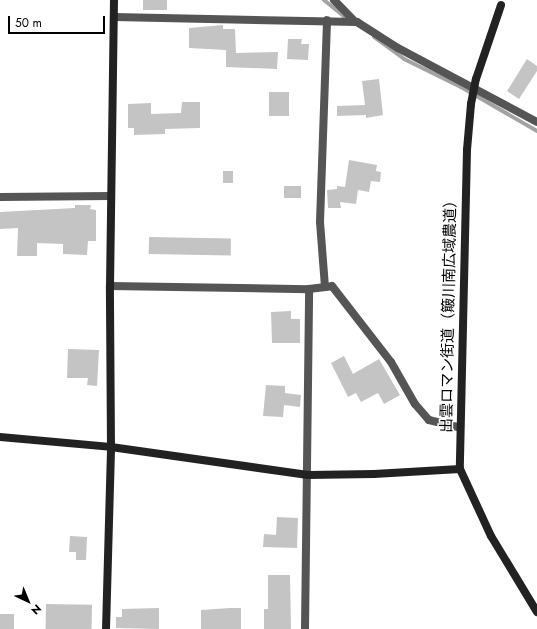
<!DOCTYPE html>
<meta charset="utf-8">
<style>
body{margin:0}
#map{position:relative;width:537px;height:629px;overflow:hidden;background:#fff;font-family:Jost,"Noto Sans JP",sans-serif}
div>[style]{position:absolute}
[style*='--x']{left:calc(var(--x)*1px);top:calc(var(--y)*1px);width:calc(var(--w)*1px);rotate:calc(var(--a)*1deg)}
.stream>*{height:4px;margin:-2px;padding:0 2px;transform-origin:2px;border-radius:2px;background:#a3a3a3}
.building>*{inset:0;background:#c4c4c4;transform-origin:0 0}
.street>*{height:8px;margin:-4px;padding:0 4px;transform-origin:4px;border-radius:4px;background:#555}
.secondary>*{height:8px;margin:-4px;padding:0 4px;transform-origin:4px;border-radius:4px;background:#222}
.secondary-bridge>*{height:8px;margin:-4px;padding:0 4px;transform-origin:4px;border-radius:4px;background:#222}
span{translate:-50% -50%;white-space:nowrap;text-align:center;line-height:1.15;-webkit-text-stroke:3px #fff;paint-order:stroke}
.street-label{font-size:15px;color:#000}
.north{position:absolute;left:8px;top:581px;width:40px;height:40px;-webkit-text-stroke:3px #fff;paint-order:stroke;rotate:136deg;font-size:11px;font-weight:700;line-height:16px;text-align:center;color:#000}
.north::after{content:'';display:block;margin:auto;width:14px;height:18px;background:#000;clip-path:polygon(50% 0,100% 100%,50% 72%,0 100%)}
.scale{position:absolute;left:8px;top:16px;width:97px;height:18px;box-sizing:border-box;border:2px solid #000;border-top:0;padding-left:5px;font-size:12px;line-height:14px;white-space:nowrap;color:#000;-webkit-text-stroke:3px #fff;paint-order:stroke}
</style>
<div id="map">
<div class="stream">
<i style="--x:324;--y:0;--w:26;--a:39"></i>
<i style="--x:374;--y:37;--w:37;--a:36"></i>
<i style="--x:404;--y:59;--w:64;--a:26.2"></i>
<i style="--x:461;--y:87;--w:88;--a:30.1"></i>
</div>
<div class="building">
<i style="left:143px;top:0;width:24px;height:10px"></i>
<i style="clip-path:polygon(223px 25px,223px 29px,235px 29px,236px 53px,278px 52px,277px 69px,226px 67px,226px 50px,189px 48px,189px 28px)"></i>
<i style="clip-path:polygon(288px 39px,302px 39px,301px 44px,309px 44px,308px 60px,287px 59px)"></i>
<i style="clip-path:polygon(527px 59px,537px 66px,537px 71px,519px 99px,507px 91px)"></i>
<i style="clip-path:polygon(379px 79px,383px 115px,366px 118px,366px 115px,337px 116px,337px 106px,365px 105px,362px 81px)"></i>
<i style="left:269px;top:92px;width:20px;height:24px"></i>
<i style="clip-path:polygon(182px 102px,200px 102px,200px 128px,165px 129px,165px 134px,134px 135px,134px 128px,128px 128px,128px 104px,151px 103px,151px 114px,181px 113px)"></i>
<i style="clip-path:polygon(349px 160px,377px 165px,376px 171px,381px 172px,380px 182px,371px 181px,369px 192px,358px 190px,356px 204px,340px 202px,341px 208px,328px 208px,327px 190px,337px 189px,337px 186px,345px 187px)"></i>
<i style="left:233px;top:171px;width:12px;height:10px;rotate:90deg"></i>
<i style="left:284px;top:186px;width:17px;height:12px"></i>
<i style="clip-path:polygon(75px 205px,91px 205px,90px 209px,96px 210px,96px 241px,88px 241px,87px 255px,63px 254px,63px 244px,37px 243px,37px 256px,17px 256px,18px 228px,0 229px,0 212px,75px 208px)"></i>
<i style="left:149px;top:237px;width:82px;height:17px;rotate:1deg"></i>
<i style="clip-path:polygon(291px 311px,291px 319px,300px 319px,300px 343px,272px 343px,271px 312px)"></i>
<i style="clip-path:polygon(68px 349px,99px 350px,97px 386px,87px 385px,88px 378px,67px 378px)"></i>
<i style="clip-path:polygon(344px 356px,353px 374px,379px 359px,400px 395px,384px 404px,378px 393px,361px 402px,356px 393px,348px 397px,331px 363px)"></i>
<i style="clip-path:polygon(266px 385px,285px 386px,285px 393px,301px 395px,300px 407px,284px 405px,283px 417px,263px 416px)"></i>
<i style="clip-path:polygon(277px 517px,298px 518px,297px 548px,263px 547px,264px 534px,276px 535px)"></i>
<i style="clip-path:polygon(70px 536px,87px 537px,86px 560px,76px 560px,76px 552px,69px 552px)"></i>
<i style="clip-path:polygon(268px 575px,290px 575px,291px 629px,264px 629px,264px 609px,268px 609px)"></i>
<i style="left:46px;top:604px;width:46px;height:25px;rotate:1deg"></i>
<i style="clip-path:polygon(159px 608px,159px 629px,116px 628px,116px 617px,122px 617px,122px 609px)"></i>
<i style="clip-path:polygon(230px 608px,241px 608px,241px 629px,201px 629px,201px 610px)"></i>
<i style="left:0;top:614px;width:14px;height:15px"></i>
</div>
<div class="street">
<i style="--x:334;--y:0;--w:30;--a:46"></i>
<i style="--x:114;--y:17;--w:243;--a:1.2"></i>
<i style="--x:357;--y:22;--w:49;--a:32.4"></i>
<i style="--x:398;--y:48;--w:157;--a:28"></i>
<i style="--x:0;--y:197;--w:111;--a:-0.5"></i>
<i style="--x:110;--y:286;--w:199;--a:0.9"></i>
<i style="--x:309;--y:289;--w:23;--a:-7"></i>
<i style="--x:332;--y:286;--w:96;--a:52.2"></i>
<i style="--x:391;--y:362;--w:48;--a:60.3"></i>
<i style="--x:415;--y:404;--w:21;--a:49"></i>
<i style="--x:429;--y:420;--w:32;--a:14"></i>
<i style="--x:325;--y:287;--w:65;--a:-94.4"></i>
<i style="--x:320;--y:222;--w:202;--a:-88"></i>
<i style="--x:305;--y:629;--w:340;--a:-89.3"></i>
</div>
<div class="secondary">
<i style="--x:471;--y:104;--w:46;--a:95"></i>
<i style="--x:467;--y:150;--w:319;--a:91.3"></i>
<i style="--x:460;--y:469;--w:74;--a:65.2"></i>
<i style="--x:491;--y:536;--w:89;--a:58.8"></i>
<i style="--x:0;--y:437;--w:111;--a:5.1"></i>
<i style="--x:111;--y:447;--w:199;--a:8.1"></i>
<i style="--x:308;--y:475;--w:66;--a:-0.9"></i>
<i style="--x:374;--y:474;--w:86;--a:-3.3"></i>
<i style="--x:106;--y:629;--w:182;--a:-88.4"></i>
<i style="--x:111;--y:447;--w:161;--a:-90.4"></i>
<i style="--x:110;--y:286;--w:286;--a:-89.2"></i>
</div>
<div class="secondary-bridge">
<i style="--x:471;--y:104;--w:25;--a:-79"></i>
<i style="--x:476;--y:79;--w:78;--a:-71.3"></i>
</div>
<div class="street-label">
<span style="left:449px;top:313px;rotate:-89deg">出雲ロマン街道（簸川南広域農道）</span>
</div>
<div class="north">N</div>
<div class="scale">50 m</div>
</div>
